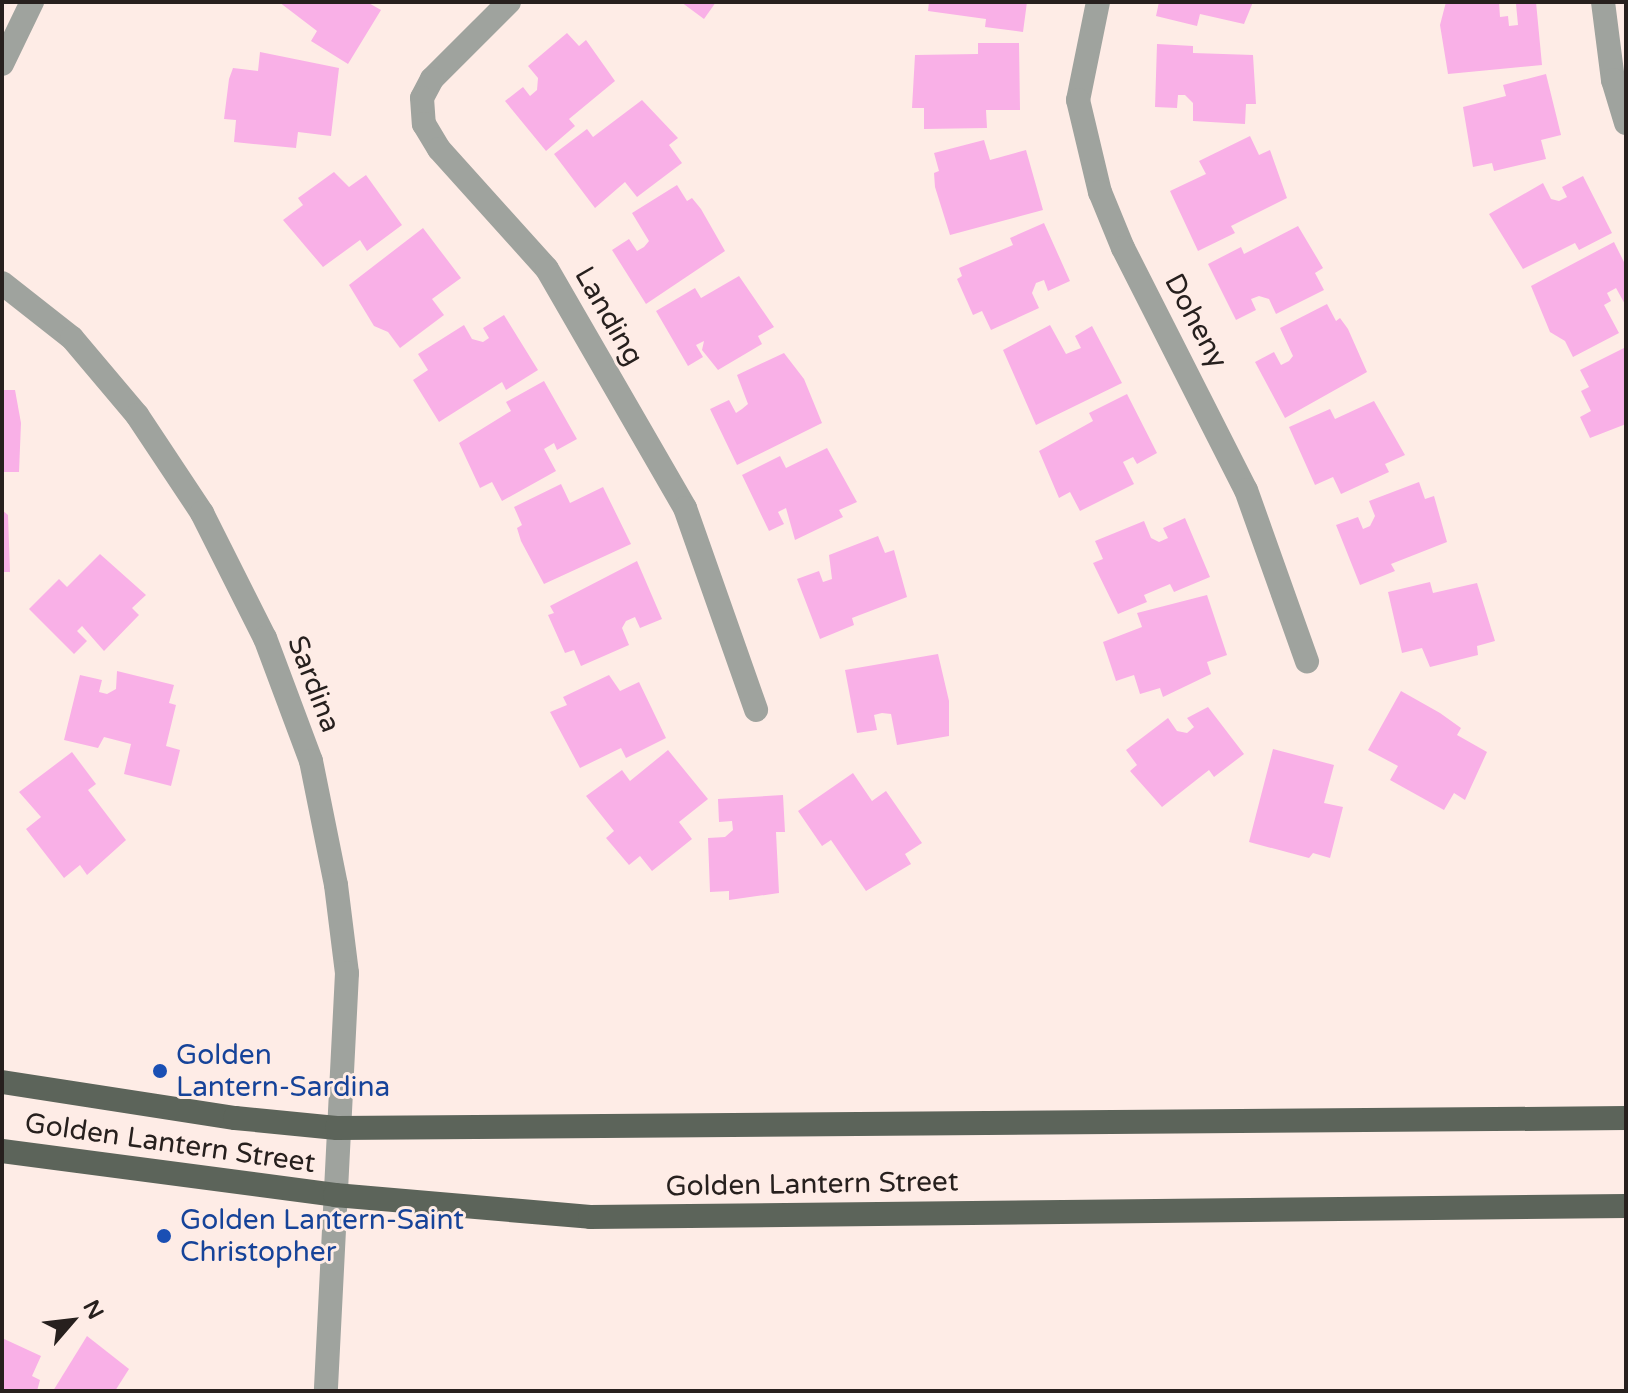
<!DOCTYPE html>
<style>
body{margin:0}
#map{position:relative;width:1628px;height:1393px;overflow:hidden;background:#feece6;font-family:"Varela Round",sans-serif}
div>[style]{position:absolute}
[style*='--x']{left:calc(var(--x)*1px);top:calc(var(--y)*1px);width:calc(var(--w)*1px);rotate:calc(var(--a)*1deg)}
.building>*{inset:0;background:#f9b0e7}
.minor>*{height:24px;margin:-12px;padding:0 12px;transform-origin:12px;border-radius:12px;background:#9fa39e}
.major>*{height:24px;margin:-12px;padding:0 12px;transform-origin:12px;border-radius:12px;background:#5c645a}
.dots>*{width:22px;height:22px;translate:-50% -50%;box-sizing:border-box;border:4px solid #feece6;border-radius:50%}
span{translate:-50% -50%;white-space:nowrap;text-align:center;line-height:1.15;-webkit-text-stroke:6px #feece6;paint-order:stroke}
.street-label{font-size:28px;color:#27201e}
.transit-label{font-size:28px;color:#164399}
.left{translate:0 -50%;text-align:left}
.frame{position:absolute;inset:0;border:4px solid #27201e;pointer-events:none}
.north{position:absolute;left:32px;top:1281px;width:80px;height:80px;-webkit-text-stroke:6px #feece6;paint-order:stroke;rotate:62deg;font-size:22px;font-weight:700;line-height:32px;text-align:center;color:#27201e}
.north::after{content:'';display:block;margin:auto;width:28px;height:36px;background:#27201e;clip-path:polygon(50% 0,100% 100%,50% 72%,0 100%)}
</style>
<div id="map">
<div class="building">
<i style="clip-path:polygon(279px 2px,367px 2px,381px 10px,348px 64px,311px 41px,317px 31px)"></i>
<i style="clip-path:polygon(681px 2px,716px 2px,704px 19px)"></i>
<i style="clip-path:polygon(929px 2px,1027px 2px,1023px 32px,985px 27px,986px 19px,928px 11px)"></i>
<i style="clip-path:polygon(1159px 2px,1253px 2px,1244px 24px,1200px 14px,1197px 26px,1156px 16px)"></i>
<i style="clip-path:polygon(1446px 2px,1499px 2px,1500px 17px,1508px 16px,1509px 26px,1518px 25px,1516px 4px,1536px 2px,1542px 65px,1448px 74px,1440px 25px)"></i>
<i style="clip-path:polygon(567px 33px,579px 46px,586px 40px,615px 81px,569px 119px,575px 126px,546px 151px,505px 101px,523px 87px,530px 96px,537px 90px,538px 78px,528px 66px)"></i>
<i style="clip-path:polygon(978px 43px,1019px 43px,1020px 110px,986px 110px,987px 128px,924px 129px,924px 108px,912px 108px,915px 55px,978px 54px)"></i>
<i style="clip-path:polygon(1157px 44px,1193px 46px,1193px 53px,1253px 55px,1256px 104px,1246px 104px,1245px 124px,1193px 121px,1193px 103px,1185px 95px,1178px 95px,1177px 108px,1155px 107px)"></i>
<i style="clip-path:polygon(260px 52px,339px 68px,331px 136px,298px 132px,296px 148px,234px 142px,236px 120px,224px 119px,229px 79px,233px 68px,258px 71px)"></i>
<i style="clip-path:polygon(1546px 74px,1561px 135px,1541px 140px,1546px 159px,1494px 171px,1492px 163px,1473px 167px,1463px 107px,1506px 96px,1503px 85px)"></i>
<i style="clip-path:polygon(642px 100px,678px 138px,669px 145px,682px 163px,637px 197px,625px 182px,595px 208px,554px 154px,587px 129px,593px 137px)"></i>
<i style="clip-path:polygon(1250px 136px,1259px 155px,1270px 150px,1287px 198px,1231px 226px,1235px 233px,1198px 251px,1170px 191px,1206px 174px,1199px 161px)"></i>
<i style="clip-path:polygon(984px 140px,990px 160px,1026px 150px,1043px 210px,950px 235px,935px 187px,934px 173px,939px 171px,934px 153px)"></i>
<i style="clip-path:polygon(334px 172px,349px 187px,366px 175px,402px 225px,367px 251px,360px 240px,323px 267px,283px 220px,303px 205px,298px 198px)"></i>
<i style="clip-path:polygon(1583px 176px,1612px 233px,1579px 250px,1575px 243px,1523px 269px,1489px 214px,1543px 183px,1551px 199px,1559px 201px,1567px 197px,1562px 187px)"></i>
<i style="clip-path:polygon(677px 185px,687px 201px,692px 198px,701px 209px,725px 251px,646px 304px,612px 250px,629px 239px,637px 251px,644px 247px,649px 241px,632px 213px)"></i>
<i style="clip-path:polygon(1044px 223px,1070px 281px,1048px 291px,1044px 280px,1036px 283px,1032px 293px,1039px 308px,991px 330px,982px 311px,973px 315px,957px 279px,962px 276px,959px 268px,1013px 245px,1010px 238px)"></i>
<i style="clip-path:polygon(1298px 226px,1323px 268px,1315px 273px,1324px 290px,1276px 314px,1269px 299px,1259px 296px,1251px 299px,1256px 310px,1236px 320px,1208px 264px,1241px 247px,1244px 254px)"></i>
<i style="clip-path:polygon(423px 228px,461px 278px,432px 299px,444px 315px,400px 348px,388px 332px,374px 326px,349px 285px)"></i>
<i style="clip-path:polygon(1614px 242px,1626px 266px,1626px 306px,1616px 288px,1607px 293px,1611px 301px,1604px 305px,1619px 333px,1573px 357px,1565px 341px,1550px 332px,1531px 286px)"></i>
<i style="clip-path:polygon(739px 276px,774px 327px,758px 336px,762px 344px,718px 370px,702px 350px,704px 341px,696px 345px,703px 357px,688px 366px,656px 311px,695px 288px,701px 298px)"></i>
<i style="clip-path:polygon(1327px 304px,1336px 321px,1340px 318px,1348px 329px,1367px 372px,1285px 418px,1255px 362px,1274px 352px,1281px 365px,1289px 361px,1293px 356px,1280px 328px)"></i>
<i style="clip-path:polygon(504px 315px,538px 370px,506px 390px,502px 382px,439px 422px,413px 380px,428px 370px,418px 354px,464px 325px,472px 339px,483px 342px,489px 338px,483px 328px)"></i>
<i style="clip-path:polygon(1050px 325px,1066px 354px,1081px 348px,1075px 336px,1092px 326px,1122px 383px,1036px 425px,1003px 350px)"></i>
<i style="clip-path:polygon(1626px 347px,1626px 424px,1590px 438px,1580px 417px,1591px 411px,1581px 391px,1589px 387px,1580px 370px)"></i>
<i style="clip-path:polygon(784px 353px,804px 379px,822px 423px,737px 465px,710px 409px,729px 400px,736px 413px,742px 409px,748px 404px,737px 375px)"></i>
<i style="clip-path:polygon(544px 381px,577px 439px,557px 450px,554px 443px,544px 449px,556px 471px,502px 501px,492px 482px,480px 488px,459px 443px,511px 411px,506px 402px)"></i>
<i style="clip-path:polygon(2px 390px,15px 390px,21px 423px,19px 472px,2px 472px)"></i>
<i style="clip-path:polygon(1127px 394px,1157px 453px,1137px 464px,1133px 457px,1123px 462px,1134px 484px,1080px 511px,1070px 492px,1059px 498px,1039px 451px,1093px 421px,1089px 413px)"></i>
<i style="clip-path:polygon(1374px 401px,1405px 455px,1385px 464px,1389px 472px,1341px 494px,1333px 477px,1315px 485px,1289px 427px,1330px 409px,1335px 419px)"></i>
<i style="clip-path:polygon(827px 448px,857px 502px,839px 510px,843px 517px,795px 540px,786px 508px,778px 512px,784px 524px,769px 531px,742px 475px,780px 456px,786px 468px)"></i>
<i style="clip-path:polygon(1419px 482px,1425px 499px,1434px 496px,1447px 542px,1391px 564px,1395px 571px,1360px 585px,1336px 525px,1358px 517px,1363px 529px,1370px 526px,1375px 516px,1369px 501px)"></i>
<i style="clip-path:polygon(561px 484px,570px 503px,603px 487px,631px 544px,544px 584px,521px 541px,517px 528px,522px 525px,514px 507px)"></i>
<i style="clip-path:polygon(2px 510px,8px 515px,10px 572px,2px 572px)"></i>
<i style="clip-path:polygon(1185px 518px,1210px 577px,1174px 592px,1170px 584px,1144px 595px,1147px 602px,1118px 614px,1093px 563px,1103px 559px,1095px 541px,1144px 521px,1151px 538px,1159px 542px,1168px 538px,1163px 528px)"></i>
<i style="clip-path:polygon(878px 536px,885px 553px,894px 550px,907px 597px,852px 618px,854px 625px,820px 639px,797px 579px,819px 571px,823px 582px,832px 579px,829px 555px)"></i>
<i style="clip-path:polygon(100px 554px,146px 595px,132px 608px,139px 615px,104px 651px,82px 626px,77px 631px,87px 641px,74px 654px,29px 609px,59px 579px,67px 587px)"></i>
<i style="clip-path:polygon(637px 561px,662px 619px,640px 628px,635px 617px,626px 621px,622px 628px,629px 645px,581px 666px,574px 650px,565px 653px,548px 615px,554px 613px,550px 606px)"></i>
<i style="clip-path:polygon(1430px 582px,1433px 593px,1477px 583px,1495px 641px,1477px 646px,1478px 655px,1430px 667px,1422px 648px,1402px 653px,1388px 592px)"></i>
<i style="clip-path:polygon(1207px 595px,1227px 655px,1207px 662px,1211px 674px,1163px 697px,1160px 688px,1140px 694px,1134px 675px,1116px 681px,1103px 642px,1142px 627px,1137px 613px)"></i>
<i style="clip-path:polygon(938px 654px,949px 701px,949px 736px,897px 745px,891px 714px,882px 713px,874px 715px,877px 730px,857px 733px,845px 670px)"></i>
<i style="clip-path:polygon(117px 671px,174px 685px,169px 703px,176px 705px,166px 746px,180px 750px,171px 786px,124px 774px,131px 744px,104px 737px,98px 748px,64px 740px,80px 675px,102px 680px,99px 692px,107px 694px,116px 689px)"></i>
<i style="clip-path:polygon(609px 675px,620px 691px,639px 682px,666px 738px,626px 758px,621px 748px,580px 768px,550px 712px,567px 705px,563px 697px)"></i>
<i style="clip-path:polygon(1401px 691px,1440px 713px,1461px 728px,1457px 735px,1487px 752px,1465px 800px,1454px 793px,1444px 810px,1390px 780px,1398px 766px,1368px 750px)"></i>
<i style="clip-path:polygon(1208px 707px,1244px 754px,1214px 777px,1209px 770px,1162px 807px,1130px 771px,1137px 765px,1126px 750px,1168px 718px,1177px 731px,1187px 733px,1194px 727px,1187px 718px)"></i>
<i style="clip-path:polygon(1273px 749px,1334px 765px,1324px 803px,1343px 807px,1330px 858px,1313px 853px,1309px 858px,1249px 842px)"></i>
<i style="clip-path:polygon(668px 750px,708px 799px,679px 822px,692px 839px,652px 871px,640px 856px,629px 865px,606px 838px,614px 831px,586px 796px,622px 770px,630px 781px)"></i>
<i style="clip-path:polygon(72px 752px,96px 784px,88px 790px,126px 840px,87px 875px,80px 865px,64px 878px,26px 829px,41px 817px,19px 792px)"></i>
<i style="clip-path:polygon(853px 773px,872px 801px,886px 791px,922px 843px,905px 854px,911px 864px,866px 891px,831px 840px,822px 846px,798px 811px)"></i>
<i style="clip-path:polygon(783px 795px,785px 832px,776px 832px,779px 893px,729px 900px,729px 891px,710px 892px,708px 838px,725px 837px,733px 830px,732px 821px,719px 822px,718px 799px)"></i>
<i style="clip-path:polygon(87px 1336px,129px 1369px,115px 1391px,53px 1391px)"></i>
<i style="clip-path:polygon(2px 1338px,41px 1356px,32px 1376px,40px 1380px,37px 1391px,2px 1391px)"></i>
</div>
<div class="minor">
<i style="--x:509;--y:2;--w:109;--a:135"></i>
<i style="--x:432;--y:79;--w:21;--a:118"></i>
<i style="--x:422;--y:98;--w:26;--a:86"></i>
<i style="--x:424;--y:124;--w:29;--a:59"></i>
<i style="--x:439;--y:149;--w:161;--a:48"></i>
<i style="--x:547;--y:269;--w:276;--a:60"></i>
<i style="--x:685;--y:508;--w:214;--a:70.6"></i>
<i style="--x:1098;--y:2;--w:100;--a:101.5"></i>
<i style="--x:1078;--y:100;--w:95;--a:76.6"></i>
<i style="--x:1100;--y:192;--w:61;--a:67.7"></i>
<i style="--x:1123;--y:248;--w:271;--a:63.1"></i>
<i style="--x:1246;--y:490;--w:182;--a:70.4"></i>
<i style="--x:1603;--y:2;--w:79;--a:82.7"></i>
<i style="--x:1613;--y:80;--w:45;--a:73.2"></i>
<i style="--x:2;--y:64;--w:69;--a:-64.2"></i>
<i style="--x:2;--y:283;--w:89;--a:38.2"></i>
<i style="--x:72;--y:338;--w:101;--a:49.8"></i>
<i style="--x:137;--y:415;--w:118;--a:56.4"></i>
<i style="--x:202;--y:513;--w:140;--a:63.3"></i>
<i style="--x:265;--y:638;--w:131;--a:69.5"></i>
<i style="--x:311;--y:761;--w:126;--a:78.6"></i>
<i style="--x:336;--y:885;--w:89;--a:82.9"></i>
<i style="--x:347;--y:973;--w:419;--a:92.9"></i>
</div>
<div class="major">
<i style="--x:2;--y:1082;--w:236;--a:8.8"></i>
<i style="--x:235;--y:1118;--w:102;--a:5.6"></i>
<i style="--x:337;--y:1128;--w:1289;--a:-0.44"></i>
<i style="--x:2;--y:1151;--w:336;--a:7.5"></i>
<i style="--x:335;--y:1195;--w:256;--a:4.9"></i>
<i style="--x:590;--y:1217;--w:1036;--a:-0.61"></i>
</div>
<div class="dots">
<i style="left:160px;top:1071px;background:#1a4fb4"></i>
<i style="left:164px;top:1236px;background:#1a4fb4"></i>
</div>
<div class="street-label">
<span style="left:609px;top:316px;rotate:60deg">Landing</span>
<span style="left:1196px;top:321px;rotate:62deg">Doheny</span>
<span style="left:314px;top:684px;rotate:69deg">Sardina</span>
<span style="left:170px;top:1143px;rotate:8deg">Golden Lantern Street</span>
<span style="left:812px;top:1184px;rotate:-1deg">Golden Lantern Street</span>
</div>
<div class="transit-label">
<span class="left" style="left:176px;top:1071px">Golden<br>Lantern-Sardina</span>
<span class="left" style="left:180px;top:1236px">Golden Lantern-Saint<br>Christopher</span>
</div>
<div class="frame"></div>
<div class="north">N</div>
</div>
